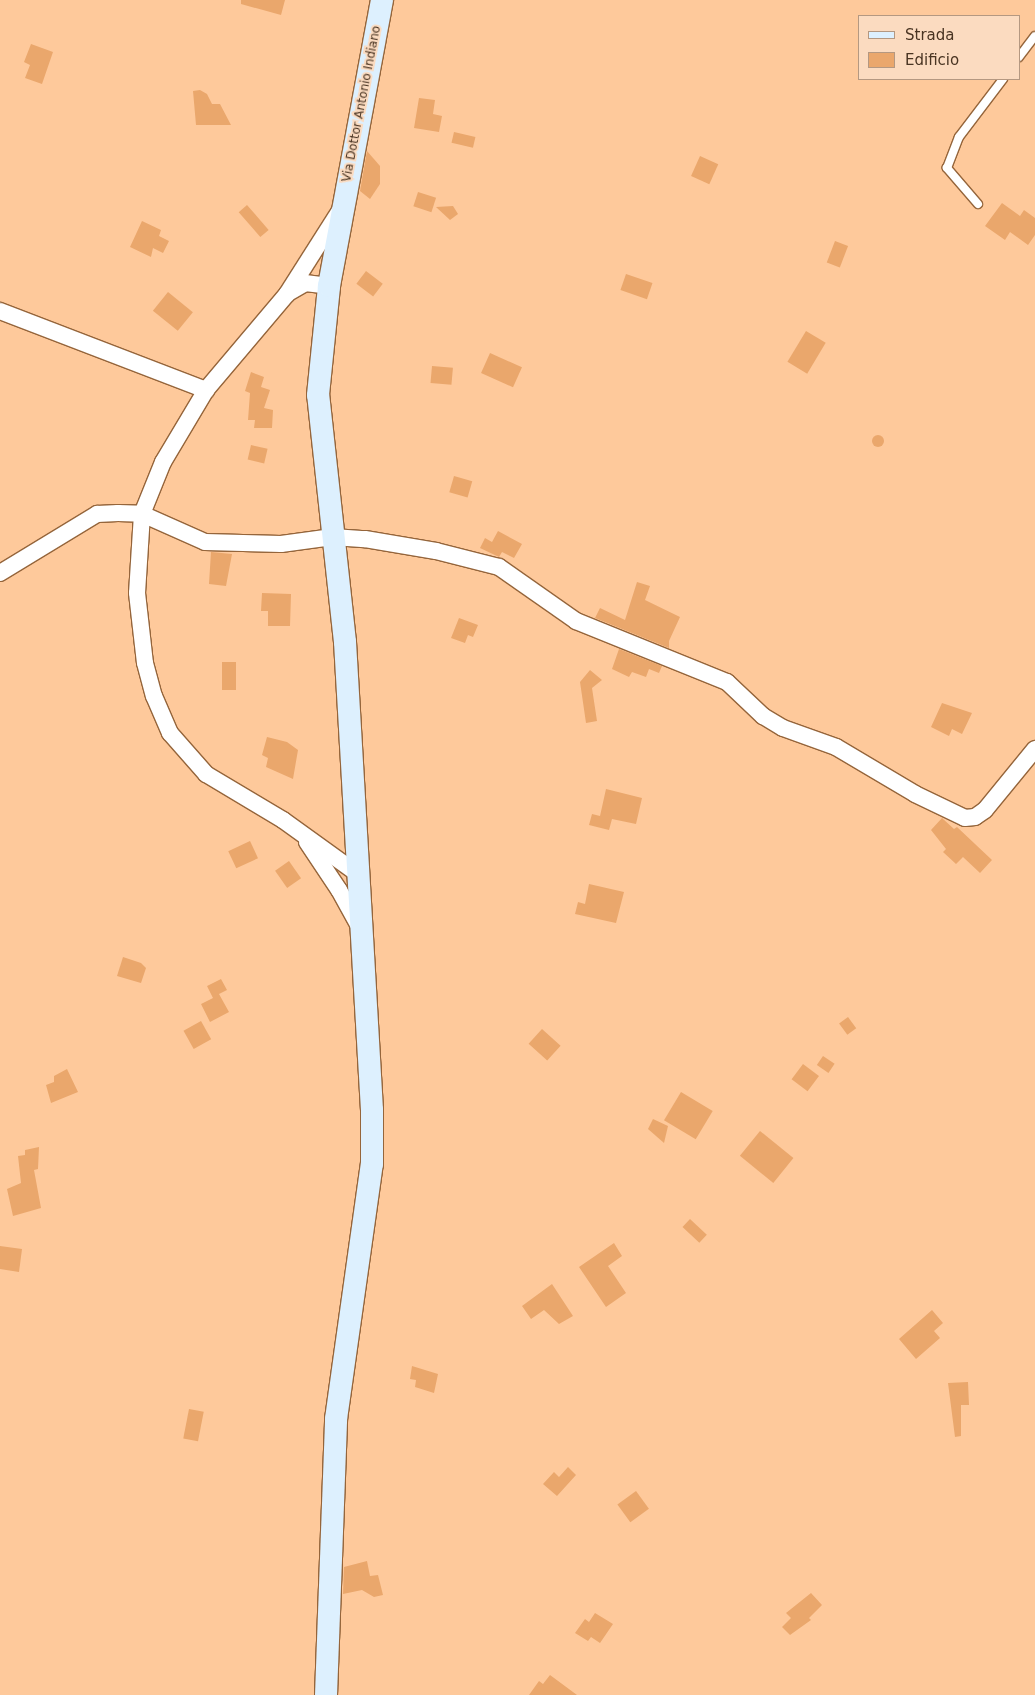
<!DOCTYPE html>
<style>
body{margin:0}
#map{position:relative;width:1035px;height:1695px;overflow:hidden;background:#fec99b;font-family:"DejaVu Sans",sans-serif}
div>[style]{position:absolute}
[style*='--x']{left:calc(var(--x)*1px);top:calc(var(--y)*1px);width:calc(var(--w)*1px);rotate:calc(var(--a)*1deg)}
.building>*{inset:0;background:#eaa76c;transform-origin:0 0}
.round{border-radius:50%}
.roads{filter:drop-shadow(1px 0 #95653b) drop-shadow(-1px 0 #95653b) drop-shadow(0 1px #95653b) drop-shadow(0 -1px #95653b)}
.service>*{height:8px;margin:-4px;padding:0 4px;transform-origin:4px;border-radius:4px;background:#fff}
.minor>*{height:16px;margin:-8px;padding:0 8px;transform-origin:8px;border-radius:8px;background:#fff}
.secondary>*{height:22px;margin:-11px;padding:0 11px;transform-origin:11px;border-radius:11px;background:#ddf0fe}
span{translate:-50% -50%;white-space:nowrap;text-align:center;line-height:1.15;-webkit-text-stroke:4px #fbdbc0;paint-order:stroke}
.street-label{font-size:12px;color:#493422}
.legend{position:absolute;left:858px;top:15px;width:162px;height:65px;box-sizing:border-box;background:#fbdbc0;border:1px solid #b49881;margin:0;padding:6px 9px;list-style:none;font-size:15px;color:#493422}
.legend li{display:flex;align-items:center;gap:10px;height:25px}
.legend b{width:25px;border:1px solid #b49881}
</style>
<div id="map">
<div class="building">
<i style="clip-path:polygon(241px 0,285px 0,281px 15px,241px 4px)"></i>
<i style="clip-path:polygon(31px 44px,53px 52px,42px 84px,25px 78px,30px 65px,24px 62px)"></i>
<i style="clip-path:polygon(200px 90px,207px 94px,212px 104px,220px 104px,231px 125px,196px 125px,193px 91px)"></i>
<i style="clip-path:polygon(419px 98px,435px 100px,433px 114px,442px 116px,439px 132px,414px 128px)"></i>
<i style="left:454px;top:132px;width:22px;height:11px;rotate:13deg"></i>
<i style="clip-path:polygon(367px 151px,380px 166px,380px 184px,370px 199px,360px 191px)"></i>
<i style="left:700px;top:156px;width:20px;height:22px;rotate:24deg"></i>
<i style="left:418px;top:192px;width:19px;height:15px;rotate:18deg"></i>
<i style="clip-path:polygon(1002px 203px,1020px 216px,1024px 210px,1035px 218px,1035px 235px,1028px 245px,1010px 232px,1005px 240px,985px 226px)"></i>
<i style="left:247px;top:205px;width:33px;height:11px;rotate:49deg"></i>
<i style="clip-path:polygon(453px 206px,458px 214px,450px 220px,436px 207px)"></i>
<i style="clip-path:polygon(142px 221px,161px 230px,159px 236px,169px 241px,163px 253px,153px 248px,151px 257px,130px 247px)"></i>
<i style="left:835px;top:241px;width:14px;height:23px;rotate:21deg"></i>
<i style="left:366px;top:271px;width:21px;height:16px;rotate:37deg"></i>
<i style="left:626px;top:274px;width:28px;height:17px;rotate:19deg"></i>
<i style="left:168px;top:292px;width:32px;height:24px;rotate:39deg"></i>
<i style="left:806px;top:331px;width:23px;height:36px;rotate:31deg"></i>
<i style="left:490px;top:353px;width:35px;height:22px;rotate:24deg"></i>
<i style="left:432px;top:366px;width:21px;height:17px;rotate:5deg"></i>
<i style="clip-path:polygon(251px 372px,264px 377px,261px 387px,270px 390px,264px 408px,273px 410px,272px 428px,254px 428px,255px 420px,248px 420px,250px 393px,245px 391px)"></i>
<i class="round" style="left:872px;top:435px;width:12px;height:12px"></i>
<i style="left:251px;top:445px;width:17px;height:15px;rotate:13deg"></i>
<i style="left:454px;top:476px;width:19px;height:17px;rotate:16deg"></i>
<i style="clip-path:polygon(498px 531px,522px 544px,514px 558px,502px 552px,499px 557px,480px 548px,485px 538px,492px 542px)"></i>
<i style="clip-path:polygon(211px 552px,232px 554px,226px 586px,209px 584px)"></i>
<i style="clip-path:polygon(637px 582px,650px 586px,645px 600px,680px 617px,669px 641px,669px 648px,595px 618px,600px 608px,625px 620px)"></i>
<i style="clip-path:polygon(262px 593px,291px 594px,290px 626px,268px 626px,268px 611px,261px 611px)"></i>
<i style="clip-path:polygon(459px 618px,478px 625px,473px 637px,468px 635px,465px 643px,451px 638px)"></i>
<i style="clip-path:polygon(619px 649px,662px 666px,659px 673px,649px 669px,646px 677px,632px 672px,629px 677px,612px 669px)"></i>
<i style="left:222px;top:662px;width:14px;height:28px"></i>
<i style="clip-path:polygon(590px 670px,602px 680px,592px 688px,597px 721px,586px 723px,580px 682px)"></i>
<i style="clip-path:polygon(942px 703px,972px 713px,962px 734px,952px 729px,949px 736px,931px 727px)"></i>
<i style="clip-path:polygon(267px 737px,287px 742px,298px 750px,293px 779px,266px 767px,268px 758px,262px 755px)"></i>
<i style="clip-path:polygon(606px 789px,642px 798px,636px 824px,612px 819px,609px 830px,589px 825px,592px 814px,600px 816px)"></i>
<i style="clip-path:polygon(942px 818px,954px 829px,957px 827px,992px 860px,980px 873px,963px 857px,956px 864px,943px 852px,946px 849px,931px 830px)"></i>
<i style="left:250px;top:841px;width:19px;height:24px;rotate:65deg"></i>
<i style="left:289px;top:861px;width:21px;height:17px;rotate:55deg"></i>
<i style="clip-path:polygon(589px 884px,624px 892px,616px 923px,575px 914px,578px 902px,585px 904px)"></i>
<i style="clip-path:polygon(123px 957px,141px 963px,146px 968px,141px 983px,117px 976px)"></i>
<i style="clip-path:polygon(221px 979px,227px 990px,219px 994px,229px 1012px,210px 1022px,201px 1004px,213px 998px,207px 986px)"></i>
<i style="left:848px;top:1017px;width:14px;height:11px;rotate:54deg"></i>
<i style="left:201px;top:1021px;width:21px;height:20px;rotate:61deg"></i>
<i style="left:542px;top:1029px;width:25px;height:20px;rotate:42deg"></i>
<i style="left:823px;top:1056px;width:14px;height:11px;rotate:34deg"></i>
<i style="left:803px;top:1064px;width:20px;height:19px;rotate:37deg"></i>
<i style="clip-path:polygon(67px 1069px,78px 1092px,51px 1103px,46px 1085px,54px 1082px,54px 1076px)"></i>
<i style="left:681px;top:1092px;width:37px;height:33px;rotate:31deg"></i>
<i style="clip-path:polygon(653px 1119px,668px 1126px,664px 1143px,648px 1129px)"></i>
<i style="left:760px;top:1131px;width:43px;height:32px;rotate:39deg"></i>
<i style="clip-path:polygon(39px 1147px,38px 1169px,34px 1170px,41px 1208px,13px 1216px,7px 1189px,21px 1183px,18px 1156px,25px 1155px,25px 1150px)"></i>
<i style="left:690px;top:1219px;width:23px;height:11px;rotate:43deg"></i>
<i style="clip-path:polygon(614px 1243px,622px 1256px,608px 1266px,626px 1293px,606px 1307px,579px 1267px)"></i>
<i style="clip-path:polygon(0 1246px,22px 1249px,19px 1272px,0 1269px)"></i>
<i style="clip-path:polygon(552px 1284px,573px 1316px,559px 1324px,544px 1310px,531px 1319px,522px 1306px)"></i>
<i style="clip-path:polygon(932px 1310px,943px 1323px,934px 1331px,940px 1338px,916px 1359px,899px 1339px)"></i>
<i style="clip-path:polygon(412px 1366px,438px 1374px,434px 1393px,415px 1387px,416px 1380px,410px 1379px)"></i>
<i style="clip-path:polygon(968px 1382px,969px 1405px,961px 1405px,961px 1436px,955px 1437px,948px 1383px)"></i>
<i style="left:189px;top:1409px;width:15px;height:30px;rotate:11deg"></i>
<i style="clip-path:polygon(568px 1467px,576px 1475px,557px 1496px,543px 1484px,554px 1472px,559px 1477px)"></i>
<i style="left:636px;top:1491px;width:22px;height:23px;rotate:54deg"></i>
<i style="clip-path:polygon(367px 1561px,370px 1576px,378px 1575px,383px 1595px,374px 1597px,362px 1590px,343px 1594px,344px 1567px)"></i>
<i style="clip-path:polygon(811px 1593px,822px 1605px,809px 1618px,811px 1620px,790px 1635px,782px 1627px,791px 1618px,786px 1613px)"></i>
<i style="clip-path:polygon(595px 1613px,613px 1624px,600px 1643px,591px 1637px,588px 1641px,575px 1633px,585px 1619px,589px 1622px)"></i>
<i style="clip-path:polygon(550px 1675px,577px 1695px,529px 1695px,539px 1681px,543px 1684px)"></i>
</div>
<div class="roads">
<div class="service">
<i style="--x:1019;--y:57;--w:26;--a:-53"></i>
<i style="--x:978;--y:204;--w:48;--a:-130.7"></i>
<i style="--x:947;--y:168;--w:33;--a:-69"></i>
<i style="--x:959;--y:137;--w:73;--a:-52.8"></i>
</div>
<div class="minor">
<i style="--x:339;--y:212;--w:97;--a:122.4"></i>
<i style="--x:287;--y:294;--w:126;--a:130.2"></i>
<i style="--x:206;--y:390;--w:84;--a:120.8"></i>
<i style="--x:163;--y:462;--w:56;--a:112"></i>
<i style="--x:142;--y:514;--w:79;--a:93.6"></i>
<i style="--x:137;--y:593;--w:70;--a:83.5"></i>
<i style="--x:145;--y:663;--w:34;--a:75"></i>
<i style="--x:154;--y:696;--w:40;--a:66.6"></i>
<i style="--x:170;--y:733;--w:55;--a:48.7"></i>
<i style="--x:206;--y:774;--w:90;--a:30.9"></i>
<i style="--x:283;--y:820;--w:92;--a:35.8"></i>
<i style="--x:288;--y:293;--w:20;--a:-30"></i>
<i style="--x:305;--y:283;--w:24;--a:7"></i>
<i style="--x:0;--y:311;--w:221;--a:21"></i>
<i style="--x:0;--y:573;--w:114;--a:-31.3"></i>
<i style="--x:97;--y:514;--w:21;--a:-3"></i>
<i style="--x:118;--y:513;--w:24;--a:2"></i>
<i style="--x:142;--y:514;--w:69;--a:24"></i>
<i style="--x:205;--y:542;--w:76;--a:1.5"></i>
<i style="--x:281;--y:544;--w:52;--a:-7.7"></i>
<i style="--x:333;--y:537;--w:32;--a:4"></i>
<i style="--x:365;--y:539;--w:72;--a:9.6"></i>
<i style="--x:436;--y:551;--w:65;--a:14.3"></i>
<i style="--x:499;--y:567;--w:94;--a:35"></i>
<i style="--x:576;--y:621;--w:163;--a:22"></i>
<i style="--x:727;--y:682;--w:50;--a:43.4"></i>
<i style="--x:763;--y:716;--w:23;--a:31"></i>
<i style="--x:783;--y:728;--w:56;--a:19.7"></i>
<i style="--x:836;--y:747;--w:92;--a:30.7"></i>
<i style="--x:915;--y:794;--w:55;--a:25.6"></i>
<i style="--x:965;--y:818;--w:10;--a:-6"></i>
<i style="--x:975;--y:817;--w:12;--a:-35"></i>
<i style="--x:985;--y:810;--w:79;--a:-50.7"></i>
<i style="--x:307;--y:842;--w:58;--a:56.3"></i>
<i style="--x:339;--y:890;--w:43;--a:61.1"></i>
</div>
<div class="secondary">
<i style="--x:326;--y:1695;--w:276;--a:-87.9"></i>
<i style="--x:336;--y:1419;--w:258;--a:-82"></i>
<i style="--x:372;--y:1164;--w:54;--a:-90"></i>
<i style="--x:372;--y:1110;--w:469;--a:-93.3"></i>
<i style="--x:345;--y:642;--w:248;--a:-96.2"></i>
<i style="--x:318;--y:395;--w:110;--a:-84.2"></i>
<i style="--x:329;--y:286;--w:291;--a:-79.5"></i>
</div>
</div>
<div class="street-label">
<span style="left:362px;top:104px;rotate:-79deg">Via Dottor Antonio Indiano</span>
</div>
<ul class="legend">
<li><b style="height:6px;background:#ddf0fe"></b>Strada</li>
<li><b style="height:14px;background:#eaa76c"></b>Edificio</li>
</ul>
</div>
